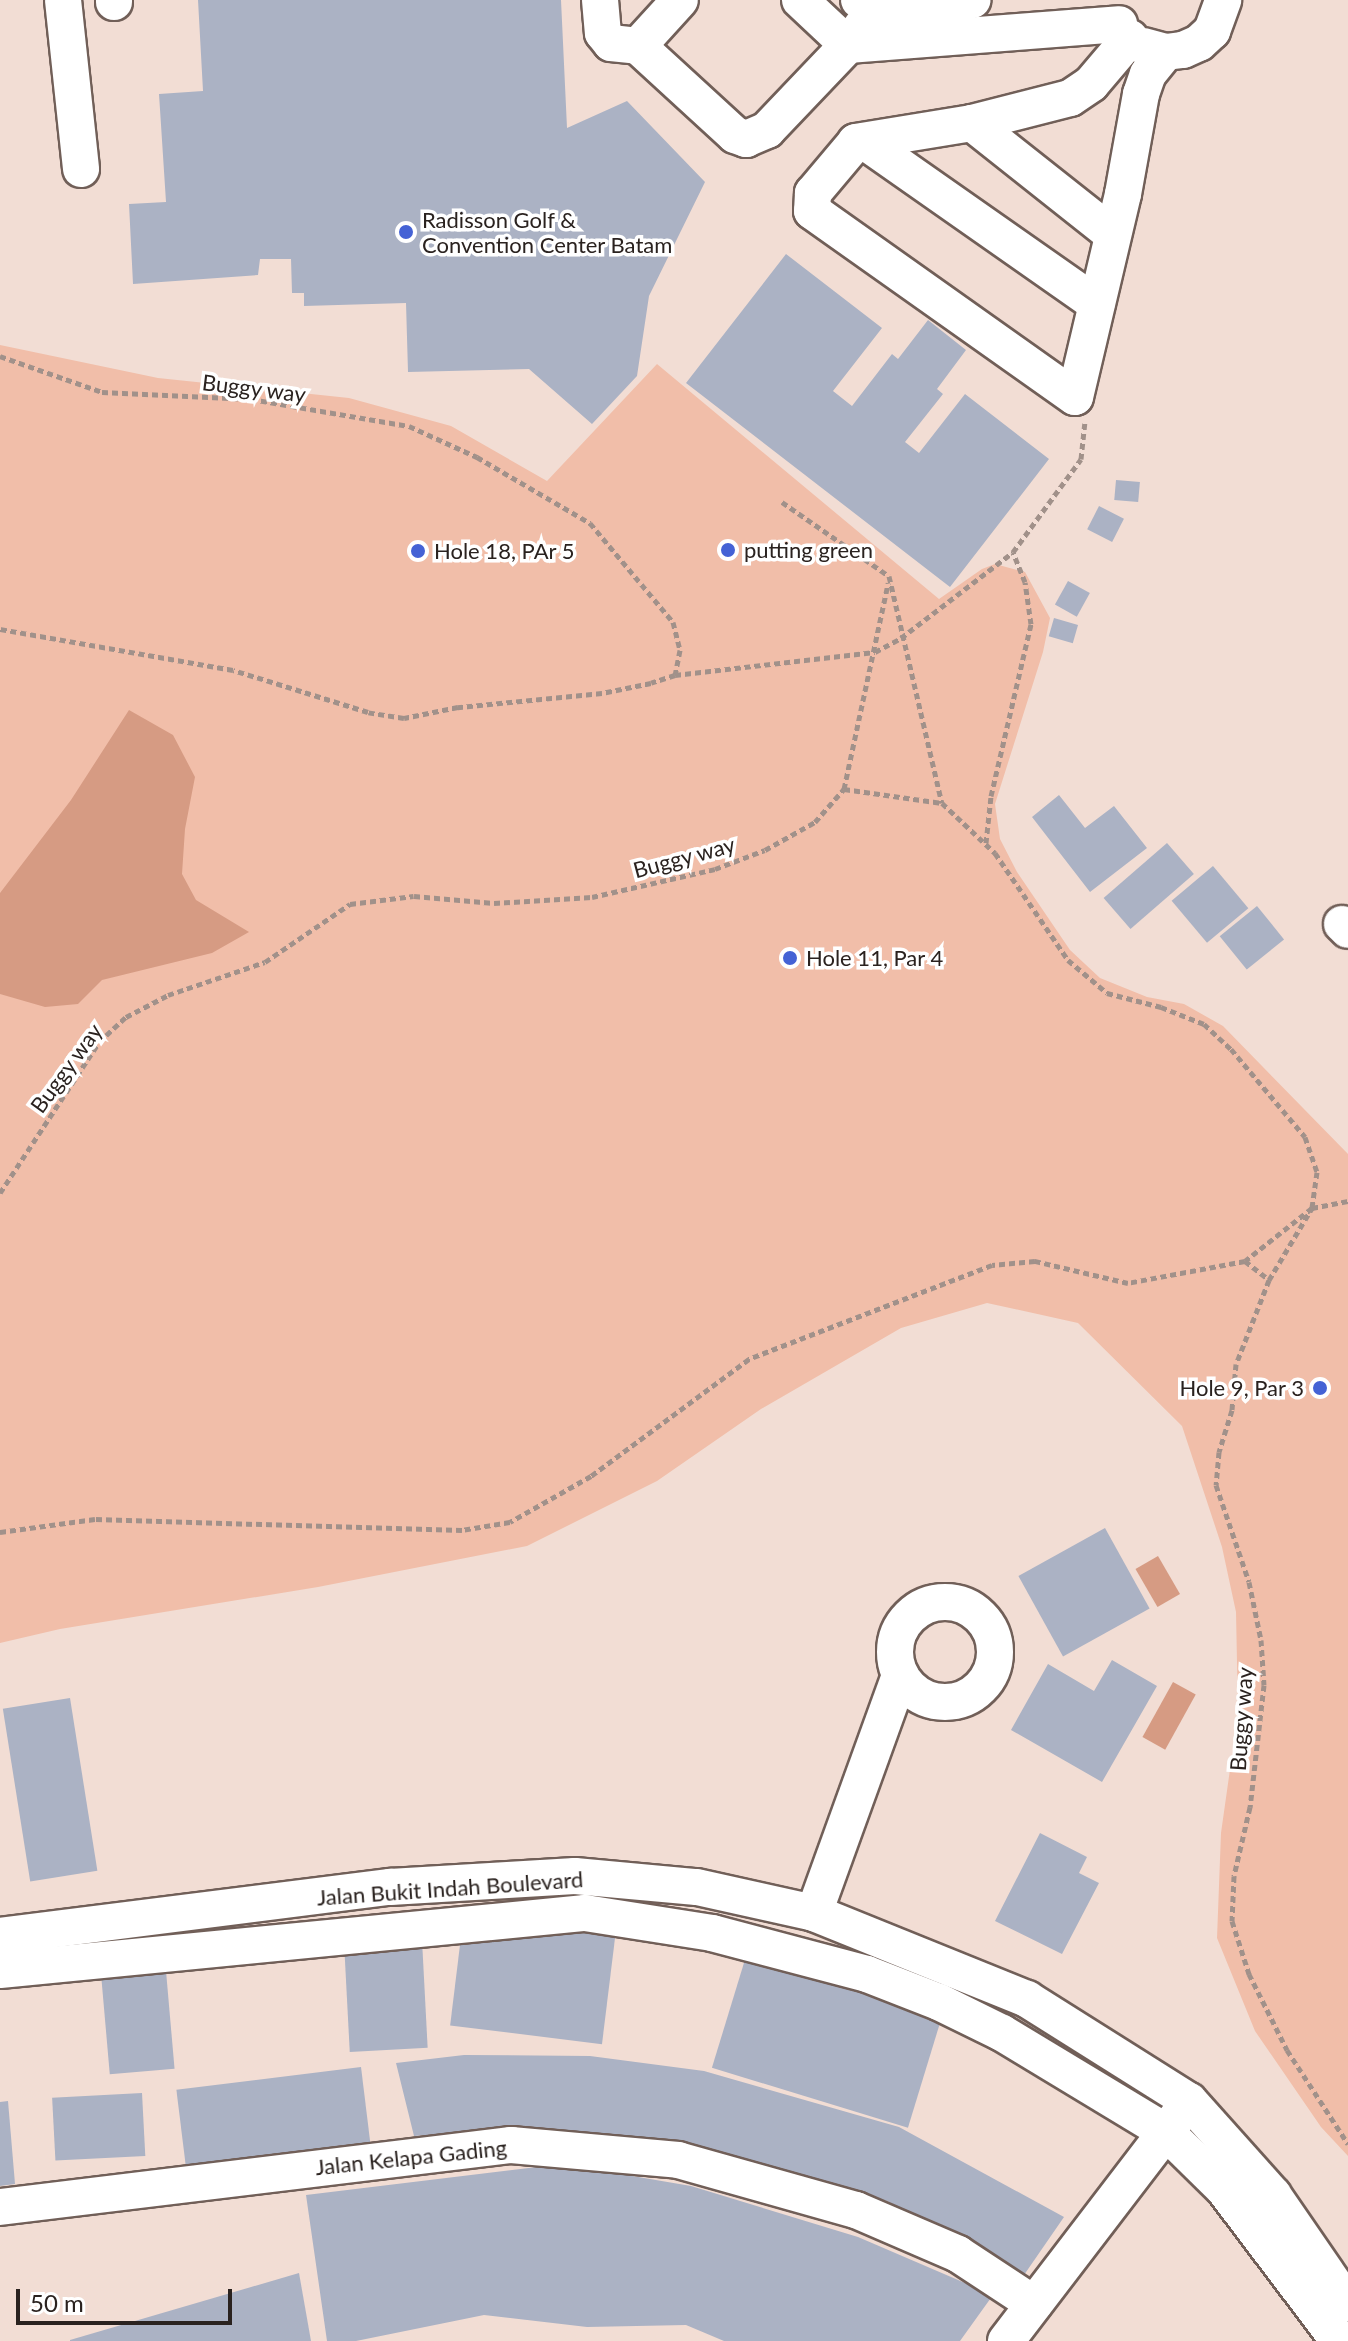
<!DOCTYPE html>
<style>
body{margin:0}
#map{position:relative;width:1348px;height:2341px;overflow:hidden;background:#f2ddd4;font-family:Lato,sans-serif}
div>[style]{position:absolute}
[style*='--x']{left:calc(var(--x)*1px);top:calc(var(--y)*1px);width:calc(var(--w)*1px);rotate:calc(var(--a)*1deg)}
.green>*{inset:0;background:#f1bea9}
.water>*{inset:0;background:#d69b83;transform-origin:0 0}
.building>*{inset:0;background:#abb2c4;transform-origin:0 0}
.path>*{height:5px;margin-top:-2.5px;transform-origin:0;background:repeating-linear-gradient(90deg,#a1918a 0 6px,transparent 0 10px)}
.roads{filter:drop-shadow(2px 0 #715f58) drop-shadow(-2px 0 #715f58) drop-shadow(0 2px #715f58) drop-shadow(0 -2px #715f58)}
.minor>*{height:36px;margin:-18px;padding:0 18px;transform-origin:18px;border-radius:18px;background:#fff}
.minor>.ring{margin:-18px;padding:0;box-sizing:content-box;background:none;border:36px solid #fff;border-radius:50%}
.dots>*{width:22px;height:22px;translate:-50% -50%;box-sizing:border-box;border:4px solid #fff;border-radius:50%}
span{translate:-50% -50%;white-space:nowrap;text-align:center;line-height:1.15;-webkit-text-stroke:7px #fff;paint-order:stroke}
.poi-label{font-size:22px;color:#2a221f}
.left{translate:0 -50%;text-align:left}
.right{translate:-100% -50%;text-align:right}
.street-label{font-size:22px;color:#2a221f}
.scale{position:absolute;left:16px;top:2289px;width:216px;height:36px;box-sizing:border-box;border:4px solid #2a221f;border-top:0;padding-left:10px;font-size:24px;line-height:28px;white-space:nowrap;color:#2a221f;-webkit-text-stroke:6px #fff;paint-order:stroke}
</style>
<div id="map">
<div class="green">
<i style="clip-path:polygon(0 345px,158px 378px,349px 398px,451px 426px,547px 481px,657px 364px,939px 599px,982px 569px,995px 564px,1025px 572px,1050px 618px,1043px 652px,995px 804px,1000px 839px,1017px 872px,1070px 950px,1100px 978px,1147px 997px,1184px 1004px,1223px 1026px,1348px 1154px,1348px 2156px,1321px 2127px,1255px 2031px,1217px 1938px,1221px 1833px,1238px 1713px,1236px 1612px,1222px 1547px,1182px 1426px,1078px 1323px,987px 1303px,901px 1328px,761px 1409px,657px 1481px,527px 1546px,318px 1587px,60px 1629px,0 1643px)"></i>
</div>
<div class="water">
<i style="clip-path:polygon(129px 710px,173px 735px,195px 777px,185px 829px,182px 874px,196px 900px,249px 932px,212px 953px,102px 980px,78px 1004px,45px 1007px,0 994px,0 893px,71px 800px)"></i>
<i style="left:1158px;top:1556px;width:44px;height:26px;rotate:60deg"></i>
<i style="left:1173px;top:1682px;width:26px;height:63px;rotate:29deg"></i>
</div>
<div class="building">
<i style="clip-path:polygon(198px 0,561px 0,567px 128px,627px 101px,705px 182px,649px 296px,637px 376px,592px 424px,529px 369px,408px 372px,406px 303px,304px 306px,304px 293px,292px 293px,291px 259px,260px 259px,258px 275px,133px 284px,129px 204px,166px 202px,159px 94px,203px 91px)"></i>
<i style="clip-path:polygon(786px 254px,882px 328px,833px 391px,852px 406px,892px 354px,898px 359px,928px 320px,966px 350px,937px 389px,943px 394px,905px 442px,919px 453px,965px 394px,1049px 459px,950px 587px,686px 383px)"></i>
<i style="left:1116px;top:480px;width:24px;height:20px;rotate:5deg"></i>
<i style="left:1099px;top:506px;width:28px;height:26px;rotate:27deg"></i>
<i style="left:1068px;top:581px;width:25px;height:27px;rotate:29deg"></i>
<i style="left:1054px;top:618px;width:25px;height:19px;rotate:16deg"></i>
<i style="clip-path:polygon(1059px 795px,1085px 828px,1114px 806px,1147px 848px,1090px 892px,1032px 817px)"></i>
<i style="left:1167px;top:843px;width:41px;height:84px;rotate:49deg"></i>
<i style="left:1213px;top:866px;width:55px;height:54px;rotate:50deg"></i>
<i style="left:1257px;top:906px;width:43px;height:48px;rotate:51deg"></i>
<i style="left:1105px;top:1528px;width:92px;height:99px;rotate:61deg"></i>
<i style="clip-path:polygon(1112px 1660px,1157px 1686px,1102px 1782px,1011px 1730px,1048px 1664px,1094px 1691px)"></i>
<i style="left:70px;top:1698px;width:175px;height:68px;rotate:81deg"></i>
<i style="clip-path:polygon(1040px 1833px,1087px 1857px,1079px 1873px,1099px 1883px,1062px 1954px,995px 1921px)"></i>
<i style="left:616px;top:1930px;width:115px;height:153px;rotate:97deg"></i>
<i style="left:422px;top:1940px;width:108px;height:78px;rotate:87deg"></i>
<i style="left:747px;top:1953px;width:205px;height:120px;rotate:17deg"></i>
<i style="left:166px;top:1971px;width:98px;height:65px;rotate:85deg"></i>
<i style="clip-path:polygon(464px 2055px,590px 2056px,704px 2071px,899px 2127px,1064px 2217px,1024px 2275px,887px 2201px,695px 2147px,527px 2128px,414px 2136px,396px 2063px)"></i>
<i style="left:361px;top:2067px;width:76px;height:186px;rotate:83deg"></i>
<i style="left:142px;top:2093px;width:63px;height:90px;rotate:87deg"></i>
<i style="clip-path:polygon(8px 2101px,15px 2184px,0 2186px,0 2102px)"></i>
<i style="clip-path:polygon(562px 2164px,691px 2186px,858px 2237px,993px 2295px,960px 2341px,724px 2341px,686px 2325px,587px 2327px,484px 2315px,356px 2341px,327px 2341px,306px 2195px)"></i>
<i style="clip-path:polygon(299px 2273px,311px 2341px,70px 2341px,70px 2340px)"></i>
</div>
<div class="path">
<i style="--x:0;--y:356;--w:108;--a:19.4"></i>
<i style="--x:102;--y:392;--w:149;--a:2.7"></i>
<i style="--x:251;--y:399;--w:160;--a:9.7"></i>
<i style="--x:409;--y:426;--w:75;--a:24.5"></i>
<i style="--x:477;--y:457;--w:131;--a:30.3"></i>
<i style="--x:590;--y:523;--w:129;--a:50"></i>
<i style="--x:673;--y:622;--w:29;--a:76"></i>
<i style="--x:680;--y:650;--w:25;--a:101"></i>
<i style="--x:675;--y:675;--w:25;--a:162"></i>
<i style="--x:651;--y:683;--w:50;--a:168.5"></i>
<i style="--x:602;--y:693;--w:145;--a:174.4"></i>
<i style="--x:458;--y:707;--w:55;--a:168.5"></i>
<i style="--x:404;--y:718;--w:36;--a:-171"></i>
<i style="--x:368;--y:712;--w:141;--a:-162.7"></i>
<i style="--x:233;--y:670;--w:237;--a:-170"></i>
<i style="--x:782;--y:502;--w:130;--a:34.7"></i>
<i style="--x:889;--y:576;--w:233;--a:76.9"></i>
<i style="--x:675;--y:675;--w:201;--a:-6.6"></i>
<i style="--x:875;--y:652;--w:30;--a:-28"></i>
<i style="--x:901;--y:638;--w:141;--a:-37.5"></i>
<i style="--x:1013;--y:552;--w:115;--a:-53.8"></i>
<i style="--x:1081;--y:459;--w:36;--a:-84"></i>
<i style="--x:844;--y:789;--w:211;--a:-77.9"></i>
<i style="--x:986;--y:843;--w:47;--a:-83.9"></i>
<i style="--x:991;--y:796;--w:177;--a:-76.9"></i>
<i style="--x:1031;--y:624;--w:42;--a:-98.1"></i>
<i style="--x:1025;--y:582;--w:32;--a:-112"></i>
<i style="--x:0;--y:1193;--w:181;--a:-56.7"></i>
<i style="--x:99;--y:1042;--w:37;--a:-43"></i>
<i style="--x:126;--y:1017;--w:47;--a:-27.6"></i>
<i style="--x:168;--y:995;--w:102;--a:-18.8"></i>
<i style="--x:265;--y:962;--w:103;--a:-34.3"></i>
<i style="--x:350;--y:904;--w:64;--a:-7.1"></i>
<i style="--x:414;--y:896;--w:80;--a:5"></i>
<i style="--x:494;--y:903;--w:98;--a:-3.5"></i>
<i style="--x:592;--y:897;--w:126;--a:-12.8"></i>
<i style="--x:715;--y:869;--w:53;--a:-20.8"></i>
<i style="--x:765;--y:850;--w:57;--a:-29.2"></i>
<i style="--x:815;--y:822;--w:44;--a:-48.7"></i>
<i style="--x:844;--y:789;--w:99;--a:8.1"></i>
<i style="--x:942;--y:803;--w:73;--a:43.3"></i>
<i style="--x:995;--y:853;--w:130;--a:55.7"></i>
<i style="--x:1068;--y:960;--w:51;--a:40.2"></i>
<i style="--x:1107;--y:993;--w:56;--a:14.5"></i>
<i style="--x:1161;--y:1007;--w:46;--a:21.6"></i>
<i style="--x:1204;--y:1024;--w:37;--a:43"></i>
<i style="--x:1231;--y:1049;--w:115;--a:49.9"></i>
<i style="--x:1305;--y:1137;--w:37;--a:71"></i>
<i style="--x:1317;--y:1172;--w:36;--a:98"></i>
<i style="--x:1312;--y:1208;--w:85;--a:141.7"></i>
<i style="--x:1245;--y:1261;--w:119;--a:169.4"></i>
<i style="--x:1128;--y:1283;--w:96;--a:-166.7"></i>
<i style="--x:1035;--y:1261;--w:43;--a:174.7"></i>
<i style="--x:992;--y:1265;--w:261;--a:158.9"></i>
<i style="--x:749;--y:1359;--w:197;--a:143.5"></i>
<i style="--x:591;--y:1476;--w:93;--a:150.4"></i>
<i style="--x:510;--y:1522;--w:49;--a:170.5"></i>
<i style="--x:462;--y:1530;--w:367;--a:-178.3"></i>
<i style="--x:95;--y:1519;--w:96;--a:172.2"></i>
<i style="--x:1245;--y:1261;--w:31;--a:38"></i>
<i style="--x:1269;--y:1280;--w:90;--a:111.4"></i>
<i style="--x:1236;--y:1364;--w:46;--a:95"></i>
<i style="--x:1232;--y:1410;--w:44;--a:107.2"></i>
<i style="--x:1219;--y:1452;--w:33;--a:95"></i>
<i style="--x:1216;--y:1485;--w:102;--a:71.2"></i>
<i style="--x:1249;--y:1582;--w:59;--a:78.3"></i>
<i style="--x:1261;--y:1640;--w:45;--a:86.2"></i>
<i style="--x:1264;--y:1685;--w:123;--a:96.5"></i>
<i style="--x:1250;--y:1807;--w:71;--a:103.1"></i>
<i style="--x:1234;--y:1876;--w:45;--a:92.5"></i>
<i style="--x:1232;--y:1921;--w:56;--a:72.2"></i>
<i style="--x:1249;--y:1974;--w:85;--a:63.4"></i>
<i style="--x:1287;--y:2050;--w:112;--a:57"></i>
<i style="--x:1269;--y:1280;--w:84;--a:-59.2"></i>
<i style="--x:1312;--y:1208;--w:37;--a:-11"></i>
</div>
<div class="roads">
<div class="minor">
<i style="--x:63;--y:0;--w:170;--a:83.9"></i>
<i style="--x:114;--y:0;--w:2;--a:90"></i>
<i style="--x:600;--y:0;--w:33;--a:85"></i>
<i style="--x:603;--y:33;--w:13;--a:51"></i>
<i style="--x:611;--y:43;--w:27;--a:6"></i>
<i style="--x:638;--y:46;--w:132;--a:42.5"></i>
<i style="--x:735;--y:135;--w:12;--a:20"></i>
<i style="--x:746;--y:139;--w:23;--a:-23"></i>
<i style="--x:767;--y:130;--w:117;--a:-46.4"></i>
<i style="--x:848;--y:45;--w:47;--a:-53.6"></i>
<i style="--x:800;--y:0;--w:66;--a:43.2"></i>
<i style="--x:848;--y:45;--w:272;--a:-4.4"></i>
<i style="--x:859;--y:0;--w:33;--a:16"></i>
<i style="--x:891;--y:9;--w:82;--a:-6.3"></i>
<i style="--x:1130;--y:38;--w:60;--a:130.3"></i>
<i style="--x:1091;--y:84;--w:25;--a:146"></i>
<i style="--x:1070;--y:98;--w:101;--a:165.7"></i>
<i style="--x:972;--y:123;--w:118;--a:170.7"></i>
<i style="--x:856;--y:142;--w:67;--a:130.1"></i>
<i style="--x:813;--y:193;--w:18;--a:93"></i>
<i style="--x:812;--y:211;--w:322;--a:35.3"></i>
<i style="--x:1075;--y:397;--w:209;--a:-76.7"></i>
<i style="--x:1123;--y:194;--w:102;--a:-79.8"></i>
<i style="--x:1141;--y:94;--w:21;--a:-71"></i>
<i style="--x:1148;--y:74;--w:28;--a:-51"></i>
<i style="--x:638;--y:46;--w:62;--a:-47.6"></i>
<i style="--x:1143;--y:46;--w:24;--a:15"></i>
<i style="--x:1166;--y:52;--w:17;--a:-7"></i>
<i style="--x:1183;--y:50;--w:17;--a:-24"></i>
<i style="--x:1199;--y:43;--w:18;--a:-43"></i>
<i style="--x:1212;--y:31;--w:33;--a:-70"></i>
<i style="--x:972;--y:123;--w:179;--a:38.4"></i>
<i style="--x:864;--y:141;--w:284;--a:35"></i>
<i style="--x:1342;--y:924;--w:8;--a:45"></i>
<i class="ring" style="left:895px;top:1602px;width:64px;height:64px"></i>
<i style="--x:814;--y:1913;--w:253;--a:-70.1"></i>
<i style="--x:0;--y:1936;--w:393;--a:-7.2"></i>
<i style="--x:390;--y:1887;--w:185;--a:-3.4"></i>
<i style="--x:575;--y:1876;--w:122;--a:5.2"></i>
<i style="--x:697;--y:1887;--w:120;--a:12.5"></i>
<i style="--x:814;--y:1913;--w:230;--a:22"></i>
<i style="--x:1027;--y:1999;--w:191;--a:32.2"></i>
<i style="--x:1189;--y:2101;--w:126;--a:48.2"></i>
<i style="--x:1273;--y:2195;--w:132;--a:55.5"></i>
<i style="--x:0;--y:1970;--w:588;--a:-5.57"></i>
<i style="--x:585;--y:1913;--w:129;--a:8.9"></i>
<i style="--x:712;--y:1933;--w:160;--a:14.8"></i>
<i style="--x:867;--y:1974;--w:77;--a:21.3"></i>
<i style="--x:939;--y:2002;--w:70;--a:26.2"></i>
<i style="--x:1002;--y:2033;--w:192;--a:31.1"></i>
<i style="--x:1166;--y:2132;--w:81;--a:44.5"></i>
<i style="--x:1224;--y:2189;--w:191;--a:52.9"></i>
<i style="--x:0;--y:2207;--w:515;--a:-6.92"></i>
<i style="--x:511;--y:2145;--w:168;--a:5.1"></i>
<i style="--x:678;--y:2160;--w:185;--a:15.7"></i>
<i style="--x:856;--y:2210;--w:111;--a:23.3"></i>
<i style="--x:958;--y:2254;--w:91;--a:33.3"></i>
<i style="--x:1006;--y:2341;--w:288;--a:-52.6"></i>
</div>
</div>
<div class="dots">
<i style="left:406px;top:232px;background:#4562d5"></i>
<i style="left:728px;top:550px;background:#4562d5"></i>
<i style="left:418px;top:551px;background:#4562d5"></i>
<i style="left:790px;top:958px;background:#4562d5"></i>
<i style="left:1320px;top:1388px;background:#4562d5"></i>
</div>
<div class="poi-label">
<span class="left" style="left:422px;top:232px">Radisson Golf &amp;<br>Convention Center Batam</span>
<span class="left" style="left:744px;top:550px">putting green</span>
<span class="left" style="left:434px;top:551px">Hole 18, PAr 5</span>
<span class="left" style="left:806px;top:958px">Hole 11, Par 4</span>
<span class="right" style="left:1304px;top:1388px">Hole 9, Par 3</span>
</div>
<div class="street-label">
<span style="left:254px;top:388px;rotate:7deg">Buggy way</span>
<span style="left:684px;top:857px;rotate:-15deg">Buggy way</span>
<span style="left:66px;top:1068px;rotate:-54deg">Buggy way</span>
<span style="left:1241px;top:1719px;rotate:-86deg">Buggy way</span>
<span style="left:450px;top:1888px;rotate:-4deg">Jalan Bukit Indah Boulevard</span>
<span style="left:411px;top:2157px;rotate:-6deg">Jalan Kelapa Gading</span>
</div>
<div class="scale">50 m</div>
</div>
